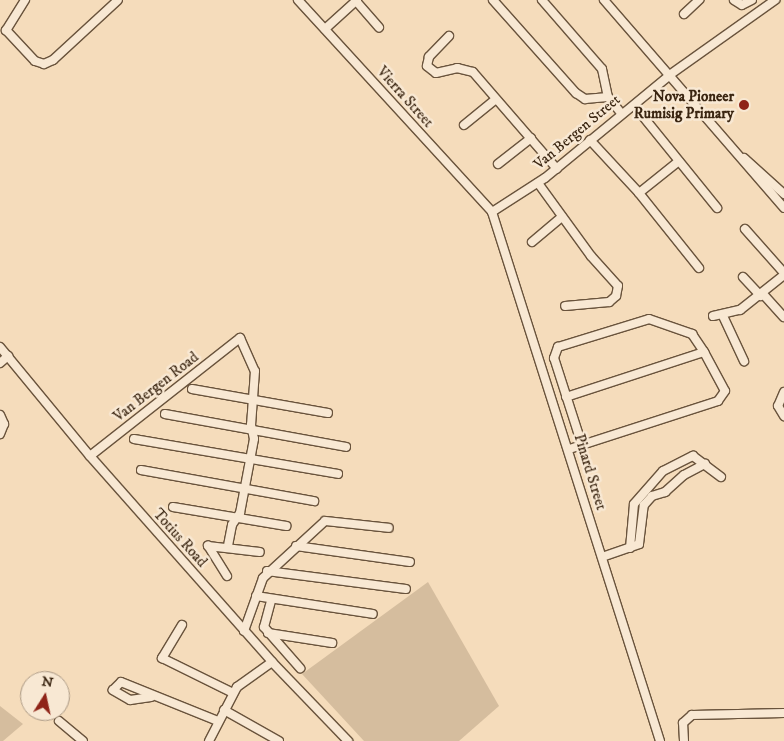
<!DOCTYPE html>
<style>
body{margin:0}
#map{position:relative;width:784px;height:741px;overflow:hidden;background:#f5dcbb;font-family:"IM FELL DW Pica",serif}
div>[style]{position:absolute}
[style*='--x']{left:calc(var(--x)*1px);top:calc(var(--y)*1px);width:calc(var(--w)*1px);rotate:calc(var(--a)*1deg)}
.green>*{inset:0;background:#d5bd9e}
.roads{filter:drop-shadow(1px 0 #69533c) drop-shadow(-1px 0 #69533c) drop-shadow(0 1px #69533c) drop-shadow(0 -1px #69533c)}
.minor>*{height:8px;margin:-4px;padding:0 4px;transform-origin:4px;border-radius:4px;background:#f8e8d3}
.dots>*{width:14px;height:14px;translate:-50% -50%;box-sizing:border-box;border:2px solid #f8e8d3;border-radius:50%}
span{translate:-50% -50%;white-space:nowrap;text-align:center;line-height:1.15;-webkit-text-stroke:5px #f8e8d3;paint-order:stroke}
.poi-label{font-size:15px;color:#3a2511;font-weight:700}
.right{translate:-100% -50%;text-align:right}
.street-label{font-size:15px;color:#3a2511}
.north{position:absolute;left:20px;top:671px;width:50px;height:50px;box-sizing:border-box;background:#f8e8d3;border:1px solid #ac9a85;border-radius:50%;rotate:10deg;font-size:14px;font-weight:700;line-height:20px;text-align:center;color:#3a2511}
.north::after{content:'';display:block;margin:auto;width:18px;height:22px;background:#8f2418;clip-path:polygon(50% 0,100% 100%,50% 72%,0 100%)}
</style>
<div id="map">
<div class="green">
<i style="clip-path:polygon(428px 582px,499px 706px,459px 741px,364px 741px,302px 674px)"></i>
<i style="clip-path:polygon(0 706px,23px 724px,3px 741px,0 741px)"></i>
</div>
<div class="roads">
<div class="minor">
<i style="--x:25;--y:0;--w:36;--a:122"></i>
<i style="--x:6;--y:30;--w:42;--a:46.9"></i>
<i style="--x:35;--y:61;--w:9;--a:18"></i>
<i style="--x:44;--y:64;--w:10;--a:-24"></i>
<i style="--x:53;--y:60;--w:88;--a:-42.7"></i>
<i style="--x:298;--y:0;--w:287;--a:47.5"></i>
<i style="--x:492;--y:212;--w:555;--a:72.38"></i>
<i style="--x:493;--y:0;--w:125;--a:48.3"></i>
<i style="--x:576;--y:93;--w:11;--a:34"></i>
<i style="--x:585;--y:99;--w:23;--a:-5"></i>
<i style="--x:542;--y:0;--w:91;--a:49"></i>
<i style="--x:602;--y:69;--w:29;--a:78"></i>
<i style="--x:608;--y:97;--w:21;--a:51"></i>
<i style="--x:604;--y:0;--w:275;--a:49.1"></i>
<i style="--x:734;--y:0;--w:9;--a:32"></i>
<i style="--x:742;--y:5;--w:11;--a:-27"></i>
<i style="--x:356;--y:1;--w:35;--a:49"></i>
<i style="--x:684;--y:14;--w:21;--a:-43"></i>
<i style="--x:325;--y:29;--w:43;--a:-42.2"></i>
<i style="--x:449;--y:36;--w:29;--a:134"></i>
<i style="--x:429;--y:57;--w:9;--a:103"></i>
<i style="--x:427;--y:66;--w:11;--a:38"></i>
<i style="--x:436;--y:73;--w:22;--a:-13"></i>
<i style="--x:457;--y:68;--w:16;--a:14"></i>
<i style="--x:473;--y:72;--w:128;--a:49.1"></i>
<i style="--x:641;--y:114;--w:121;--a:51"></i>
<i style="--x:464;--y:125;--w:41;--a:-39.1"></i>
<i style="--x:590;--y:140;--w:72;--a:47.2"></i>
<i style="--x:639;--y:193;--w:96;--a:51.3"></i>
<i style="--x:744;--y:158;--w:54;--a:42"></i>
<i style="--x:498;--y:164;--w:42;--a:-38.2"></i>
<i style="--x:538;--y:183;--w:90;--a:54"></i>
<i style="--x:591;--y:256;--w:40;--a:48"></i>
<i style="--x:618;--y:286;--w:10;--a:101"></i>
<i style="--x:616;--y:296;--w:9;--a:139"></i>
<i style="--x:609;--y:302;--w:44;--a:174.8"></i>
<i style="--x:639;--y:193;--w:51;--a:-38.7"></i>
<i style="--x:492;--y:212;--w:63;--a:-32.7"></i>
<i style="--x:545;--y:178;--w:163;--a:-39.5"></i>
<i style="--x:671;--y:74;--w:128;--a:-35.4"></i>
<i style="--x:745;--y:229;--w:59;--a:48.4"></i>
<i style="--x:532;--y:242;--w:39;--a:-40"></i>
<i style="--x:743;--y:277;--w:26;--a:47"></i>
<i style="--x:763;--y:294;--w:31;--a:48"></i>
<i style="--x:713;--y:316;--w:28;--a:-13"></i>
<i style="--x:740;--y:310;--w:56;--a:-38.5"></i>
<i style="--x:723;--y:316;--w:50;--a:65"></i>
<i style="--x:0;--y:347;--w:141;--a:50.5"></i>
<i style="--x:90;--y:456;--w:275;--a:48.5"></i>
<i style="--x:272;--y:662;--w:110;--a:46.1"></i>
<i style="--x:0;--y:363;--w:11;--a:-41"></i>
<i style="--x:192;--y:389;--w:138;--a:10"></i>
<i style="--x:784;--y:392;--w:15;--a:113"></i>
<i style="--x:778;--y:406;--w:12;--a:59"></i>
<i style="--x:566;--y:397;--w:145;--a:-18.1"></i>
<i style="--x:704;--y:352;--w:44;--a:61.7"></i>
<i style="--x:725;--y:391;--w:12;--a:125"></i>
<i style="--x:718;--y:401;--w:157;--a:162.1"></i>
<i style="--x:165;--y:414;--w:184;--a:10.3"></i>
<i style="--x:0;--y:415;--w:10;--a:66"></i>
<i style="--x:4;--y:424;--w:11;--a:112"></i>
<i style="--x:134;--y:439;--w:207;--a:9.7"></i>
<i style="--x:582;--y:445;--w:91;--a:-107.8"></i>
<i style="--x:554;--y:358;--w:12;--a:-70"></i>
<i style="--x:558;--y:347;--w:95;--a:-17.1"></i>
<i style="--x:649;--y:319;--w:46;--a:19.2"></i>
<i style="--x:692;--y:334;--w:22;--a:56"></i>
<i style="--x:90;--y:456;--w:191;--a:-38.2"></i>
<i style="--x:240;--y:338;--w:36;--a:66"></i>
<i style="--x:255;--y:371;--w:54;--a:94.2"></i>
<i style="--x:251;--y:425;--w:14;--a:78"></i>
<i style="--x:254;--y:439;--w:75;--a:100.7"></i>
<i style="--x:240;--y:513;--w:14;--a:124"></i>
<i style="--x:232;--y:525;--w:21;--a:101"></i>
<i style="--x:141;--y:470;--w:176;--a:10.2"></i>
<i style="--x:173;--y:507;--w:115;--a:9.5"></i>
<i style="--x:296;--y:546;--w:115;--a:8"></i>
<i style="--x:630;--y:548;--w:44;--a:-84.8"></i>
<i style="--x:634;--y:504;--w:44;--a:-48.7"></i>
<i style="--x:663;--y:471;--w:34;--a:-27"></i>
<i style="--x:693;--y:456;--w:35;--a:37"></i>
<i style="--x:602;--y:557;--w:39;--a:-19"></i>
<i style="--x:639;--y:544;--w:39;--a:-83"></i>
<i style="--x:644;--y:505;--w:12;--a:-48"></i>
<i style="--x:652;--y:496;--w:14;--a:-17"></i>
<i style="--x:665;--y:492;--w:25;--a:-42"></i>
<i style="--x:684;--y:475;--w:24;--a:-28"></i>
<i style="--x:267;--y:571;--w:140;--a:7.4"></i>
<i style="--x:227;--y:576;--w:36;--a:-122"></i>
<i style="--x:208;--y:546;--w:52;--a:6.6"></i>
<i style="--x:256;--y:596;--w:118;--a:8.7"></i>
<i style="--x:271;--y:601;--w:27;--a:105"></i>
<i style="--x:264;--y:627;--w:55;--a:48.7"></i>
<i style="--x:182;--y:625;--w:39;--a:121"></i>
<i style="--x:162;--y:658;--w:79;--a:26.2"></i>
<i style="--x:244;--y:631;--w:56;--a:-70.3"></i>
<i style="--x:263;--y:578;--w:84;--a:-42.6"></i>
<i style="--x:325;--y:521;--w:64;--a:6.2"></i>
<i style="--x:268;--y:633;--w:65;--a:8.9"></i>
<i style="--x:151;--y:697;--w:21;--a:172"></i>
<i style="--x:130;--y:700;--w:20;--a:-150"></i>
<i style="--x:113;--y:690;--w:11;--a:-45"></i>
<i style="--x:121;--y:682;--w:105;--a:21.9"></i>
<i style="--x:224;--y:710;--w:63;--a:29.4"></i>
<i style="--x:59;--y:721;--w:31;--a:40"></i>
<i style="--x:209;--y:741;--w:61;--a:-62.6"></i>
<i style="--x:237;--y:687;--w:43;--a:-35.5"></i>
<i style="--x:684;--y:741;--w:18;--a:-93"></i>
<i style="--x:683;--y:723;--w:12;--a:-42"></i>
<i style="--x:692;--y:715;--w:92;--a:-1.2"></i>
</div>
</div>
<div class="dots">
<i style="left:744px;top:105px;background:#8f2418"></i>
</div>
<div class="poi-label">
<span class="right" style="left:734px;top:105px">Nova Pioneer<br>Rumisig Primary</span>
</div>
<div class="street-label">
<span style="left:405px;top:97px;rotate:48deg">Vierra Street</span>
<span style="left:577px;top:132px;rotate:-40deg">Van Bergen Street</span>
<span style="left:156px;top:387px;rotate:-38deg">Van Bergen Road</span>
<span style="left:590px;top:472px;rotate:73deg">Pinard Street</span>
<span style="left:180px;top:538px;rotate:48deg">Totius Road</span>
</div>
<div class="north">N</div>
</div>
